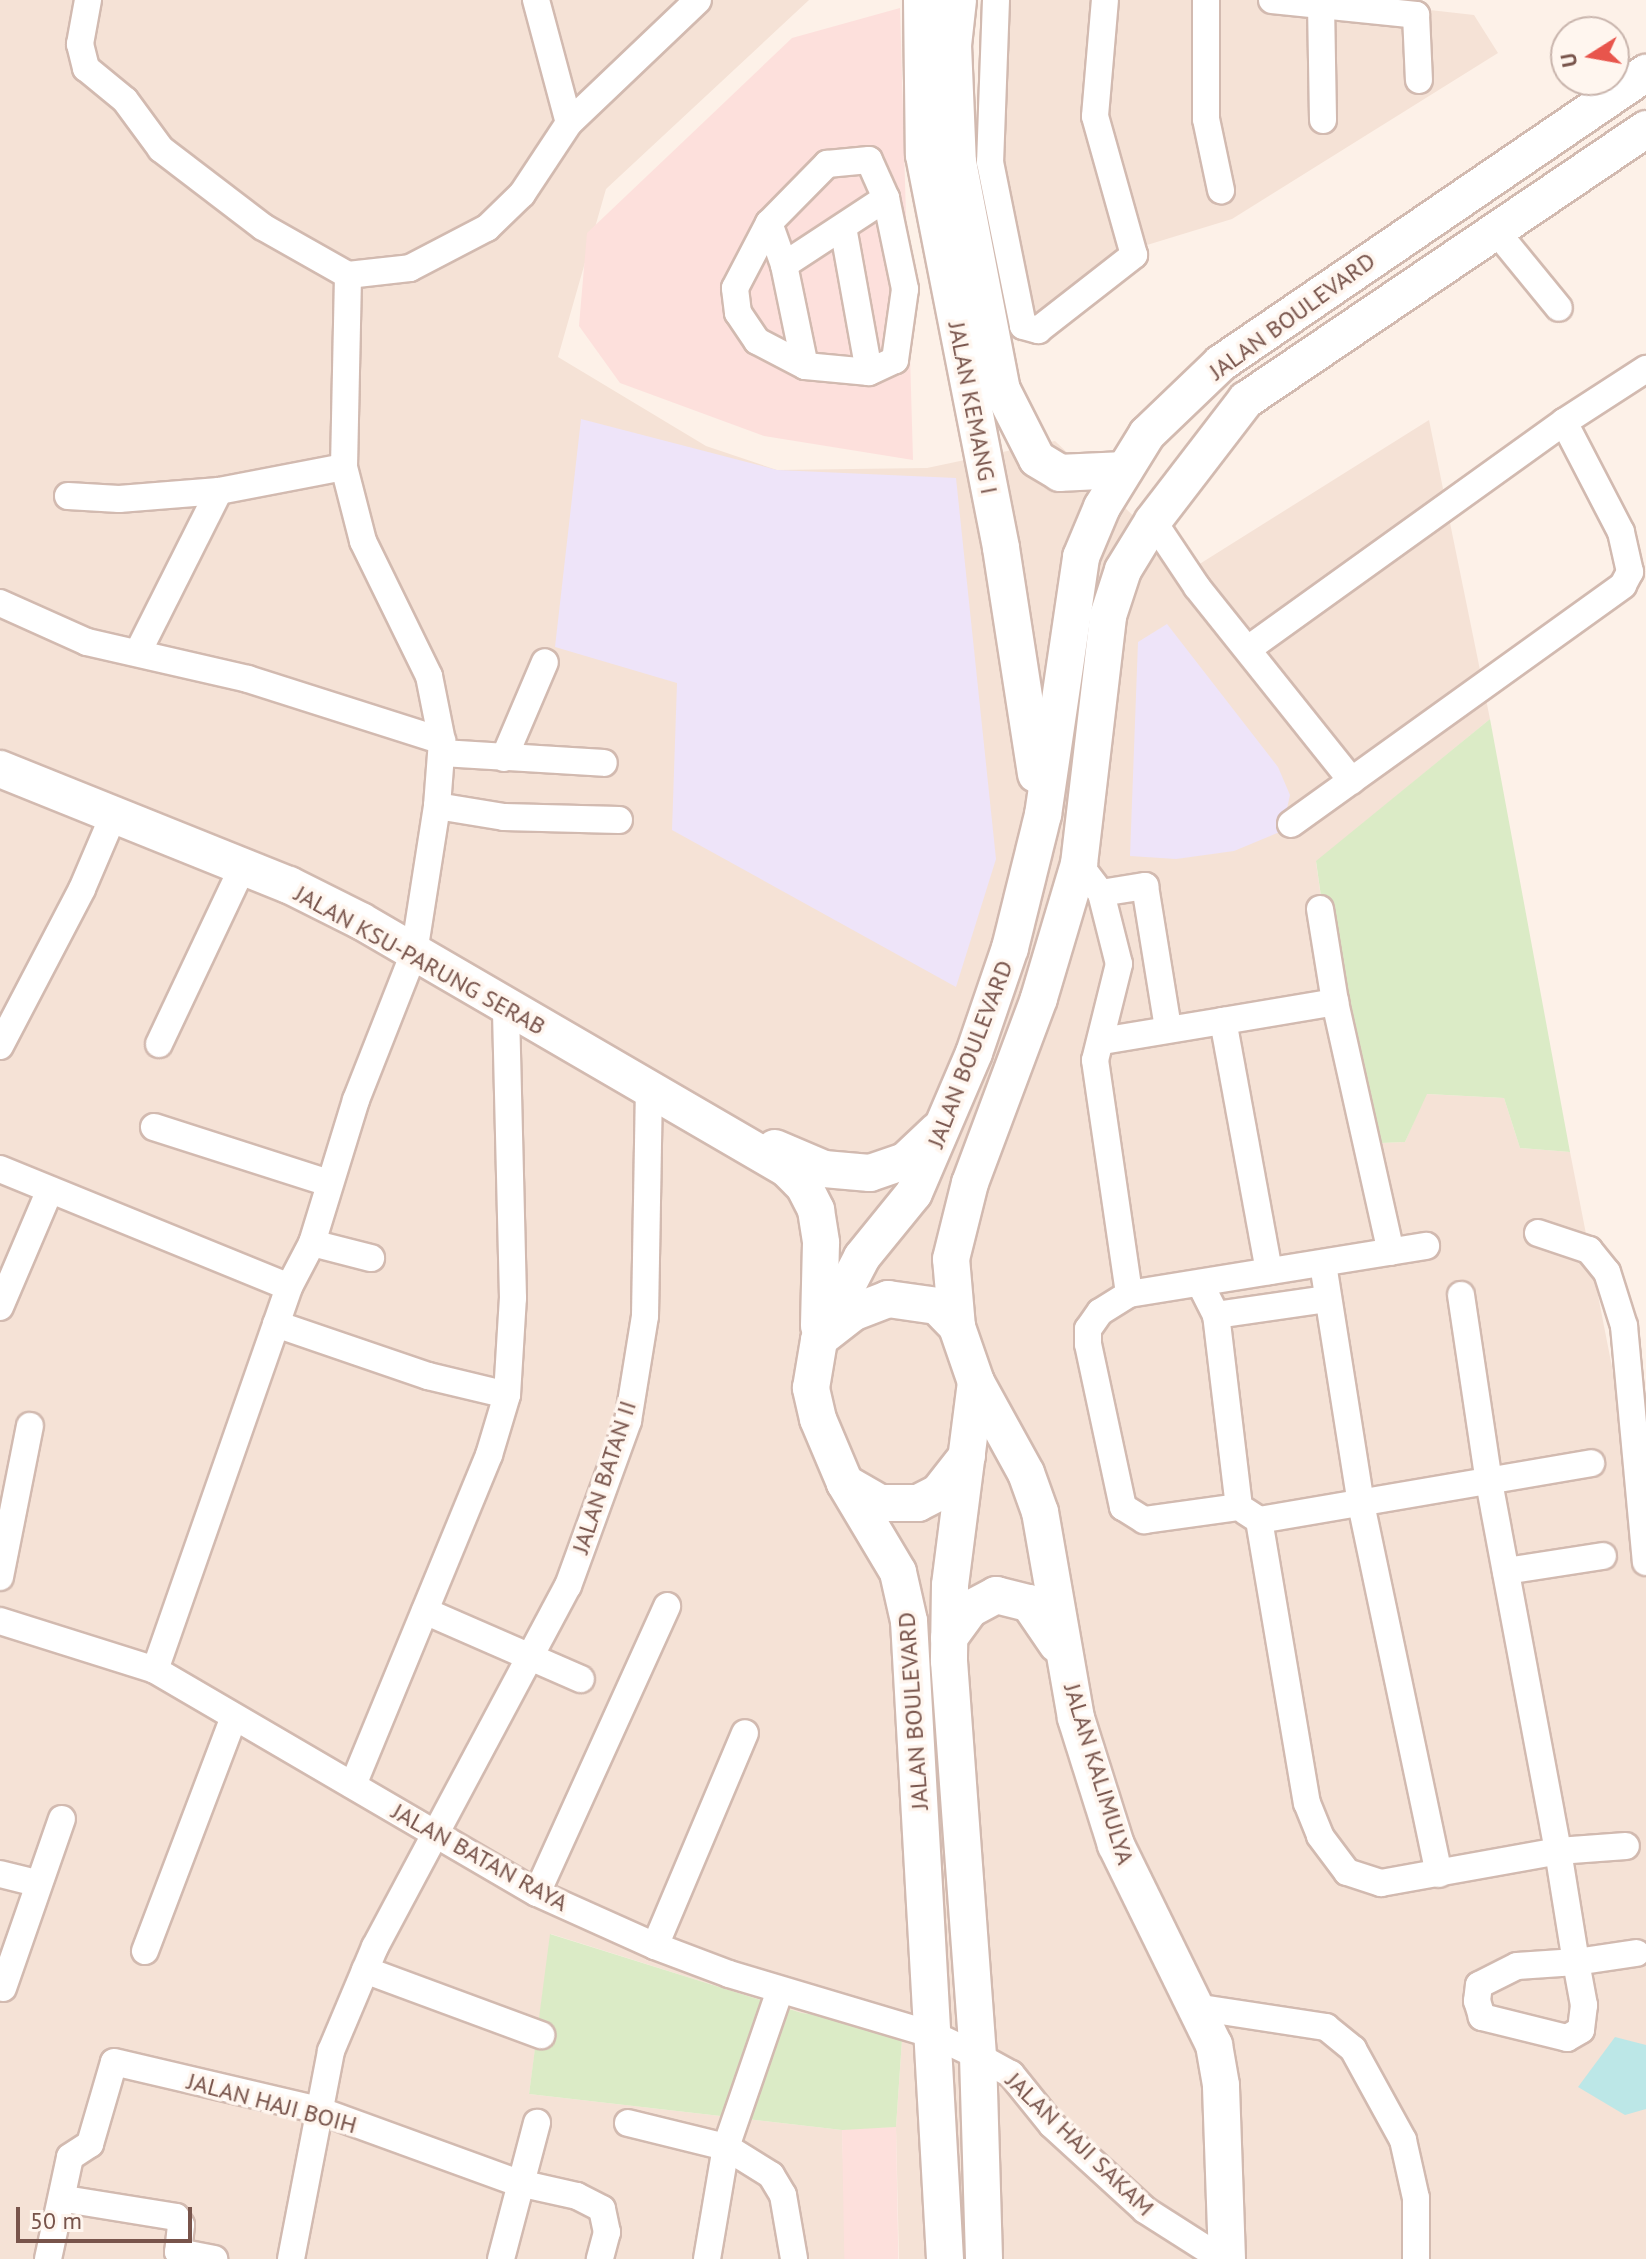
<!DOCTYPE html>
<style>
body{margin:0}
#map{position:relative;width:1646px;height:2259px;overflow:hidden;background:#fdf1e8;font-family:"PT Sans",sans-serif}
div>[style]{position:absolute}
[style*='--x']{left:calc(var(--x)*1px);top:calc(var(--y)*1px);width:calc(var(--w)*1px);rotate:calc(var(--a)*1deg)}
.residential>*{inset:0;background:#f5e2d6}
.commercial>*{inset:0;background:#fde0dc;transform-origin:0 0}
.education>*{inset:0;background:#eee4f9}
.green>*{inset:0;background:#dbebc6}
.water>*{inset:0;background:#bce7e7}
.roads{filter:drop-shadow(2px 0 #d2bab0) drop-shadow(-2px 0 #d2bab0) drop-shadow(0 2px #d2bab0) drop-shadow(0 -2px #d2bab0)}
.street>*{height:26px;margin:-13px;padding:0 13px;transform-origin:13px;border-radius:13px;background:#fff}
.secondary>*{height:36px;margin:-18px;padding:0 18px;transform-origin:18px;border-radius:18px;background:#fff}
span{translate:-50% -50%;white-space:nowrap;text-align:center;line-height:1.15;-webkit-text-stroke:7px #fff6ef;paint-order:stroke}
.street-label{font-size:24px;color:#78544b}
.north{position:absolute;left:1550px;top:16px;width:80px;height:80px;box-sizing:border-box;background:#fff6ef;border:2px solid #c9b5ad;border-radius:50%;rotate:259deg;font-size:22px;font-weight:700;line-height:32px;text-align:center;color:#78544b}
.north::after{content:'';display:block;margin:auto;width:28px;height:36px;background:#e8554c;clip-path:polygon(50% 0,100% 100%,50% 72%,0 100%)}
.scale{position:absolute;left:16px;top:2207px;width:176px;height:36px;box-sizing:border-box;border:4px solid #78544b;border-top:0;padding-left:10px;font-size:24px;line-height:28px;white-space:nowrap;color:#78544b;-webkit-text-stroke:6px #fff6ef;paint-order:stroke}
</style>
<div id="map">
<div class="residential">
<i style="clip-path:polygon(0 0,809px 0,606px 189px,558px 357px,706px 446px,777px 470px,927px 468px,1055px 441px,1190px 570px,1429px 420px,1490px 719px,1316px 862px,1356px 1144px,1405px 1142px,1426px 1094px,1504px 1098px,1520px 1148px,1570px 1152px,1646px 1541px,1646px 2259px,899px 2259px,896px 2127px,903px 2025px,802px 2013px,551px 1934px,529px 2094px,842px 2130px,846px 2259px,0 2259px)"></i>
<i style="clip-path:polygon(993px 0,1341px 0,1474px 15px,1498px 53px,1232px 219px,1147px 245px,1018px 342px,983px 166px)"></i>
</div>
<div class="commercial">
<i style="clip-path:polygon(900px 8px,913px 460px,764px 436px,620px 383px,579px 326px,587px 233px,792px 38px)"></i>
<i style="left:896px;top:2127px;width:132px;height:54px;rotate:89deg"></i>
</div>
<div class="education">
<i style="clip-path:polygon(581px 419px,777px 470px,956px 478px,996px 859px,956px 987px,672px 830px,677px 683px,555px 647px)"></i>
<i style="clip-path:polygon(1167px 624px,1278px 767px,1290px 795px,1282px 831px,1234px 851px,1176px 859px,1130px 856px,1138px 642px)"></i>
</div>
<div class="green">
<i style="clip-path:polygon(1490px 719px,1570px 1152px,1520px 1148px,1504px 1098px,1427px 1094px,1405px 1142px,1356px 1144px,1316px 861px)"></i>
<i style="clip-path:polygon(550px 1934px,802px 2013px,903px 2025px,896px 2127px,842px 2130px,529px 2094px)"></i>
</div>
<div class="water">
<i style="clip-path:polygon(1615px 2037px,1646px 2045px,1646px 2109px,1625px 2115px,1578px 2087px)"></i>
</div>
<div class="roads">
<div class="street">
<i style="--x:88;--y:0;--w:45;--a:100.3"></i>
<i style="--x:80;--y:44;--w:25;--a:76"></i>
<i style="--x:86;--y:68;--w:50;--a:39.4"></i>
<i style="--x:125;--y:100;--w:61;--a:53.7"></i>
<i style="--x:161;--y:149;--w:128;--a:37.4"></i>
<i style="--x:263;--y:227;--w:98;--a:29.5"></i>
<i style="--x:348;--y:275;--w:62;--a:-6.4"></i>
<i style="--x:410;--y:268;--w:87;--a:-27.5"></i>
<i style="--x:487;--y:228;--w:49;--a:-44.2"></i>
<i style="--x:522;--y:194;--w:85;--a:-56.5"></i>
<i style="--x:569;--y:123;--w:178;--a:-43.6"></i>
<i style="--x:536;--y:0;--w:127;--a:75"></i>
<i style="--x:996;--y:0;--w:162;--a:92.1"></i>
<i style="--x:990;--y:162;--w:167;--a:78.6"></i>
<i style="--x:1023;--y:326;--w:16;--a:15"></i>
<i style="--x:1038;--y:330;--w:122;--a:-38"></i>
<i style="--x:1134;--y:255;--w:144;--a:-105.7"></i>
<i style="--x:1095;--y:116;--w:116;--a:-85.1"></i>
<i style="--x:1206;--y:0;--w:119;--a:90"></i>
<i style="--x:1206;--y:119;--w:73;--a:78.1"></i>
<i style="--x:1272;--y:0;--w:145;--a:5.9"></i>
<i style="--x:1416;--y:15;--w:65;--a:87.4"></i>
<i style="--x:1321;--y:4;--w:116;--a:89"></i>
<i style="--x:869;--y:160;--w:42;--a:65.9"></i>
<i style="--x:886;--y:198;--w:93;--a:78.2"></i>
<i style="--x:905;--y:289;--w:72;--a:98"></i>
<i style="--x:895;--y:360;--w:29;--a:155"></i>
<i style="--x:869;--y:372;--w:64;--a:-174.6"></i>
<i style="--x:805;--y:366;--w:54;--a:-152.5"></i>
<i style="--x:757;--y:341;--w:34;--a:-124"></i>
<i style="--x:738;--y:313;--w:25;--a:-97"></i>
<i style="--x:735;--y:288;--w:73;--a:-62.4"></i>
<i style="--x:769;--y:223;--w:83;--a:-45.5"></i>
<i style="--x:827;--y:164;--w:42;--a:-5.4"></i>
<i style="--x:769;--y:223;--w:45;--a:70.3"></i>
<i style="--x:784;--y:265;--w:103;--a:78.3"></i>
<i style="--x:843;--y:227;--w:147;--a:79.8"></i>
<i style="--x:1496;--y:231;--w:99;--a:50.7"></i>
<i style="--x:784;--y:265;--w:122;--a:-33.3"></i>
<i style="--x:68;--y:496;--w:51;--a:3.4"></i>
<i style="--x:119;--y:499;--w:100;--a:-4.6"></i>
<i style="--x:219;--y:491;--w:127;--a:-10.9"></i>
<i style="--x:1153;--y:521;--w:79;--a:56.3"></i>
<i style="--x:1197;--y:587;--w:248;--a:51.4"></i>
<i style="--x:0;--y:603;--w:95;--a:24.1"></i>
<i style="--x:87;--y:642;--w:165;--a:12.9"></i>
<i style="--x:248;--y:679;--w:204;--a:17.7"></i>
<i style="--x:1248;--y:649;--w:389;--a:-35.7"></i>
<i style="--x:1564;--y:422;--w:98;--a:-32.9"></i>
<i style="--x:138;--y:652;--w:180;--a:-63.3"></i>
<i style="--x:442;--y:753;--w:162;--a:3.5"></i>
<i style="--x:504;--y:758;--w:104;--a:-66.9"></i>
<i style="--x:437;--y:806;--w:68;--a:9.3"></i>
<i style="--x:504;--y:817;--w:115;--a:1.5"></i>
<i style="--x:1291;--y:824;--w:409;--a:-35.7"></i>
<i style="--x:1623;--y:585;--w:15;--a:-62"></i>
<i style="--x:1630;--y:572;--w:41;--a:-102.7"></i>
<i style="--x:1621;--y:532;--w:124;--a:-117.4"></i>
<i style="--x:1079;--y:864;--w:36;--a:53"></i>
<i style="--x:1101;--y:893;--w:73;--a:75.8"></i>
<i style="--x:1119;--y:964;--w:99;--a:104"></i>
<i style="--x:1095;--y:1060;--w:236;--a:81.7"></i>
<i style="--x:1129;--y:1294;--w:301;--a:-9.2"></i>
<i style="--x:1101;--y:893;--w:45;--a:-9"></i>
<i style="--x:1145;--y:886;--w:144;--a:80.8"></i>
<i style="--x:1320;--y:909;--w:94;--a:80.8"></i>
<i style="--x:1335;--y:1002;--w:256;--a:77.4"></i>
<i style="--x:1102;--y:1041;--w:123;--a:-9.4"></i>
<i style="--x:159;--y:1044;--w:197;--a:-64.7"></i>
<i style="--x:0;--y:1046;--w:177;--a:-62.4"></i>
<i style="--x:82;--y:889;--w:82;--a:-66.9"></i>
<i style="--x:154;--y:1127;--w:183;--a:17.8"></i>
<i style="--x:0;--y:1169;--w:312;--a:22.2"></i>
<i style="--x:1538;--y:1233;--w:54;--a:18.4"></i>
<i style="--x:1589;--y:1250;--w:28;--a:51"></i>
<i style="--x:1607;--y:1272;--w:57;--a:72.5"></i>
<i style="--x:1624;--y:1326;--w:237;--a:84.7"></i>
<i style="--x:312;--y:1243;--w:61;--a:14.3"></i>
<i style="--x:1323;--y:1264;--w:243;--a:81"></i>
<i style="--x:1361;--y:1504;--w:378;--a:78.1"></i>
<i style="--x:1269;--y:1271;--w:254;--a:-100.4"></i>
<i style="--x:1223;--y:1021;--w:114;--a:-9.6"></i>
<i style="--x:1129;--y:1294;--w:34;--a:148"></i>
<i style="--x:1100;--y:1312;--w:21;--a:125"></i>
<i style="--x:1088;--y:1329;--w:15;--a:90"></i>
<i style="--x:1088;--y:1344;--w:167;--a:77.9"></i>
<i style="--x:1123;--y:1507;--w:25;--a:32"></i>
<i style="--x:1144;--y:1520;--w:96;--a:-7.8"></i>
<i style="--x:1239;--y:1507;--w:193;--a:-96.8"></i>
<i style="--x:1216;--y:1315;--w:34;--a:-117"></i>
<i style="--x:1461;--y:1295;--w:189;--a:81.5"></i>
<i style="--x:1489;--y:1482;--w:375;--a:79.4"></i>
<i style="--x:1558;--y:1851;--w:112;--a:80.8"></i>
<i style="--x:1576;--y:1962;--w:44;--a:79.5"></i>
<i style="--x:1584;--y:2005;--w:25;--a:97"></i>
<i style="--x:1581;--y:2030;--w:16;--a:150"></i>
<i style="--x:1567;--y:2038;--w:88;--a:-166.1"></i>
<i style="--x:1482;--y:2017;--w:17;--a:-107"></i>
<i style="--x:1477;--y:2001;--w:16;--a:-83"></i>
<i style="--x:1479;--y:1985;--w:42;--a:-26.6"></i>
<i style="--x:1517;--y:1966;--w:59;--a:-3.9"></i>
<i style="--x:1576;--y:1962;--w:61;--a:-8.5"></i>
<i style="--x:0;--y:1307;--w:127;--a:-66.9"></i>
<i style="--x:1216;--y:1315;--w:112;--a:-8.2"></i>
<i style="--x:276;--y:1324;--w:161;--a:18.9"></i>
<i style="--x:428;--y:1376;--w:81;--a:13.5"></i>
<i style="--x:1245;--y:1511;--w:17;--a:33"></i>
<i style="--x:1259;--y:1520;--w:337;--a:-9.7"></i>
<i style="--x:1259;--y:1520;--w:287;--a:80.4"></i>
<i style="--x:1307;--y:1803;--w:35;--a:68"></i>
<i style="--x:1320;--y:1836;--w:45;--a:53.1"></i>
<i style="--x:1347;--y:1872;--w:36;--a:18"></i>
<i style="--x:1381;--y:1883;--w:180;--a:-10.2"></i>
<i style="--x:1558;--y:1851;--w:68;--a:-4.2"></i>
<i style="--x:1506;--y:1571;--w:98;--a:-8.8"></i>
<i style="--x:0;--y:1577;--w:154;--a:-78.8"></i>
<i style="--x:425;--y:1611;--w:170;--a:23.6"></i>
<i style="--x:0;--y:1621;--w:163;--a:17.5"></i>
<i style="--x:155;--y:1670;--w:442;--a:30.3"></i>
<i style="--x:537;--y:1893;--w:129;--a:24.2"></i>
<i style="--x:655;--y:1946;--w:79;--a:20.7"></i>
<i style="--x:729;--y:1974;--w:214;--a:16.6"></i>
<i style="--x:934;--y:2035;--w:49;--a:25.5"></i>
<i style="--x:978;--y:2056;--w:38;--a:29"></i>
<i style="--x:1011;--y:2074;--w:65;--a:51.2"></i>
<i style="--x:1052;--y:2125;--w:126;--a:42.4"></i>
<i style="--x:1145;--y:2210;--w:91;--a:32.5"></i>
<i style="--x:155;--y:1670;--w:406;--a:-70.7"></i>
<i style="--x:289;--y:1287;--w:50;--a:-62.4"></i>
<i style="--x:312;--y:1243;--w:150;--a:-72.9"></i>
<i style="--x:356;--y:1100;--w:158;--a:-68.5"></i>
<i style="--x:414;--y:953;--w:149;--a:-81.1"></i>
<i style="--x:437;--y:806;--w:65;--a:-85.6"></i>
<i style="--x:442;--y:741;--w:66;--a:-101.3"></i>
<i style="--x:429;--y:676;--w:150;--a:-116.1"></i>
<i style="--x:363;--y:541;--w:76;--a:-104.4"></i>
<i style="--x:344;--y:467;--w:192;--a:-88.8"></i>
<i style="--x:353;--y:1785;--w:357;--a:-67.6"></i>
<i style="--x:489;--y:1455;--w:63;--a:-73.3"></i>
<i style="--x:507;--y:1395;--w:97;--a:-86.5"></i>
<i style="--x:513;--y:1298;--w:289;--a:-91.4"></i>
<i style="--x:0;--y:1874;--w:37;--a:14"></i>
<i style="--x:537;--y:1893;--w:315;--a:-65.6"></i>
<i style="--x:655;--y:1946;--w:231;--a:-67.1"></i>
<i style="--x:145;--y:1951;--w:250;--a:-69.2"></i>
<i style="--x:365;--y:1970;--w:188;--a:20.3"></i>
<i style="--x:3;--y:1988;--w:179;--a:-70.8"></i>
<i style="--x:1195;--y:2007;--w:133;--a:8.7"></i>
<i style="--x:1326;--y:2027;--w:35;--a:39"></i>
<i style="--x:1353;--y:2049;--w:104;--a:61.2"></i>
<i style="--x:1403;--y:2140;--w:59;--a:77.4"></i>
<i style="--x:1416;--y:2198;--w:61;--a:90"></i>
<i style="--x:628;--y:2123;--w:101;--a:13.8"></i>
<i style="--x:726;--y:2147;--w:53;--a:31.9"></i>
<i style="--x:771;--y:2175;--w:23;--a:59"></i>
<i style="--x:783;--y:2195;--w:65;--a:80.2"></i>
<i style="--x:65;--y:2199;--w:112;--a:9.2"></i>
<i style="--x:176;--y:2217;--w:9;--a:58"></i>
<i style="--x:181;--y:2225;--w:27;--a:96"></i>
<i style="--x:178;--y:2252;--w:37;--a:11"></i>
<i style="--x:48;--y:2259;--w:104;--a:-77.8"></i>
<i style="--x:70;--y:2157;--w:24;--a:-33"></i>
<i style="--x:90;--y:2144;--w:85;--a:-73.7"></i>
<i style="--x:114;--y:2062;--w:210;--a:13.2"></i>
<i style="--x:318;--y:2110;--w:214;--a:20"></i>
<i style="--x:519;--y:2183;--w:59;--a:12.6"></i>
<i style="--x:577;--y:2196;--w:28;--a:27"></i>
<i style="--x:602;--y:2209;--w:24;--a:78"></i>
<i style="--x:607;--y:2232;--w:28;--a:105"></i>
<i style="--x:291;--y:2259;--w:212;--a:-79.1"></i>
<i style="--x:331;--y:2051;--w:113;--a:-67.1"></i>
<i style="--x:375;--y:1947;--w:409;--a:-61.9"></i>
<i style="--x:568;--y:1586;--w:176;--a:-70"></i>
<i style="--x:628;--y:1421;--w:106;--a:-80.8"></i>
<i style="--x:645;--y:1316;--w:229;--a:-89"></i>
<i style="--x:501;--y:2259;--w:141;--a:-75.2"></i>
<i style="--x:707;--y:2259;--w:114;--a:-80.4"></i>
<i style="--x:726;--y:2147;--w:166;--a:-71"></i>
</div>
<div class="secondary">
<i style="--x:922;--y:0;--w:155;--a:89.3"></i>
<i style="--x:924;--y:155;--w:400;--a:78.9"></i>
<i style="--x:1001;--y:548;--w:229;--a:81.2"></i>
<i style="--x:958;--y:0;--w:45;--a:96.3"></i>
<i style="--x:953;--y:45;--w:117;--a:87.6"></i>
<i style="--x:958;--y:162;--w:232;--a:79.1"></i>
<i style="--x:1002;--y:390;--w:77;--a:63.1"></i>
<i style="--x:1037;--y:459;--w:27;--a:31"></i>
<i style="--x:1060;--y:473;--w:64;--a:-2.7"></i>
<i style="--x:0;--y:769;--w:311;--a:21.9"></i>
<i style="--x:289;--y:885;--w:80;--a:26.6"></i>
<i style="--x:361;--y:921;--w:492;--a:30.2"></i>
<i style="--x:786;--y:1168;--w:25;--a:45"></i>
<i style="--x:804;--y:1186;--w:27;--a:63"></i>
<i style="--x:816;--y:1210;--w:33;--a:81"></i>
<i style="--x:821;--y:1243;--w:83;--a:91.4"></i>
<i style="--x:775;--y:1148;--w:53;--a:23.2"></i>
<i style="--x:824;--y:1169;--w:46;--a:5"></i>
<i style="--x:870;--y:1173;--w:37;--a:-19"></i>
<i style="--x:905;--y:1161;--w:44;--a:-43.2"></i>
<i style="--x:823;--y:1336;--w:37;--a:-38"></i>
<i style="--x:852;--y:1313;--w:39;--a:-21"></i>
<i style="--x:888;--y:1299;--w:49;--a:8.1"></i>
<i style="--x:937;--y:1306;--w:29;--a:46"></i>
<i style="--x:976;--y:1382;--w:205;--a:97.3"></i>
<i style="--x:950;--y:1585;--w:76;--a:90.8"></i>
<i style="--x:949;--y:1661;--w:396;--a:85.8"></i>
<i style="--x:978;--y:2056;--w:203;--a:88.3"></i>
<i style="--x:845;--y:1483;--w:40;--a:29.7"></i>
<i style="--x:880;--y:1503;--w:38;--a:0"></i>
<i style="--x:918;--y:1503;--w:22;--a:-27"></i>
<i style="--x:938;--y:1493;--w:47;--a:-51.9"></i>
<i style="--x:949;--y:1638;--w:36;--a:-54"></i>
<i style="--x:970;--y:1609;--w:30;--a:-28"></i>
<i style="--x:996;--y:1595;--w:34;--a:14"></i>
<i style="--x:1029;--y:1603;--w:50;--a:55.7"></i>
<i style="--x:945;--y:2259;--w:639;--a:-93.23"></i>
<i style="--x:909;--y:1621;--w:50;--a:-102.7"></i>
<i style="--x:898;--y:1572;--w:104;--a:-120.8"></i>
<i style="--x:845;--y:1483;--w:69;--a:-112.9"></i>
<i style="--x:818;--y:1419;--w:32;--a:-103"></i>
<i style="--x:811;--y:1388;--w:49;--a:-80.5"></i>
<i style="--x:819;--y:1340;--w:93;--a:-62.6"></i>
<i style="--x:862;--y:1257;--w:82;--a:-50.9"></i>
<i style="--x:914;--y:1193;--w:152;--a:-66.8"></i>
<i style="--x:974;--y:1053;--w:111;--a:-71.1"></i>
<i style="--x:1010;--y:948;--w:137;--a:-76.1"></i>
<i style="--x:1043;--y:815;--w:261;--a:-81.6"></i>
<i style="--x:1081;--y:557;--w:54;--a:-67.2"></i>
<i style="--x:1102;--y:507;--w:86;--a:-58.3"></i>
<i style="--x:1147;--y:434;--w:103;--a:-43.8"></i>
<i style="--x:1221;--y:363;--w:515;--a:-34.31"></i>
<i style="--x:1227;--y:2259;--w:174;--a:-92"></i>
<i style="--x:1221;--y:2085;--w:41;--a:-99.9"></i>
<i style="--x:1214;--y:2045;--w:223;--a:-116.1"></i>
<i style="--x:1116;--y:1845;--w:133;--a:-107.5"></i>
<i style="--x:1076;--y:1718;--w:209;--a:-99.9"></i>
<i style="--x:1040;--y:1512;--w:41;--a:-109.7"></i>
<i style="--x:1026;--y:1473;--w:104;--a:-118.8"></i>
<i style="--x:976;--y:1382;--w:58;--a:-109.1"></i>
<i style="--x:957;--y:1327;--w:68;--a:-95"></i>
<i style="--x:951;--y:1259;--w:78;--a:-76"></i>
<i style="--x:970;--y:1183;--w:197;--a:-69.5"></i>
<i style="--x:1039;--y:998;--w:140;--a:-73.4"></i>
<i style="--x:1079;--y:864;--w:250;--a:-83.3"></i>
<i style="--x:1108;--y:616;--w:48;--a:-71.9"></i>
<i style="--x:1123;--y:570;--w:57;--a:-58.5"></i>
<i style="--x:1153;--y:521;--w:153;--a:-52.5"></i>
<i style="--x:1246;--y:400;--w:483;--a:-34.1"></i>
</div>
</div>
<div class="street-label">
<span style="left:1292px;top:316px;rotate:-36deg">JALAN BOULEVARD</span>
<span style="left:973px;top:408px;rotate:79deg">JALAN KEMANG I</span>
<span style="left:420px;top:960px;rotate:29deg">JALAN KSU-PARUNG SERAB</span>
<span style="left:970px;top:1054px;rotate:-69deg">JALAN BOULEVARD</span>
<span style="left:604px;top:1477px;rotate:-72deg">JALAN BATAN II</span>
<span style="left:913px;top:1711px;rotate:-94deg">JALAN BOULEVARD</span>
<span style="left:1099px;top:1774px;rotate:73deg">JALAN KALIMULYA</span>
<span style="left:480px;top:1857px;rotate:29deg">JALAN BATAN RAYA</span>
<span style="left:272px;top:2103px;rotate:15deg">JALAN HAJI BOIH</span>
<span style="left:1080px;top:2144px;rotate:44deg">JALAN HAJI SAKAM</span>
</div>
<div class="north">U</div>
<div class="scale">50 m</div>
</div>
